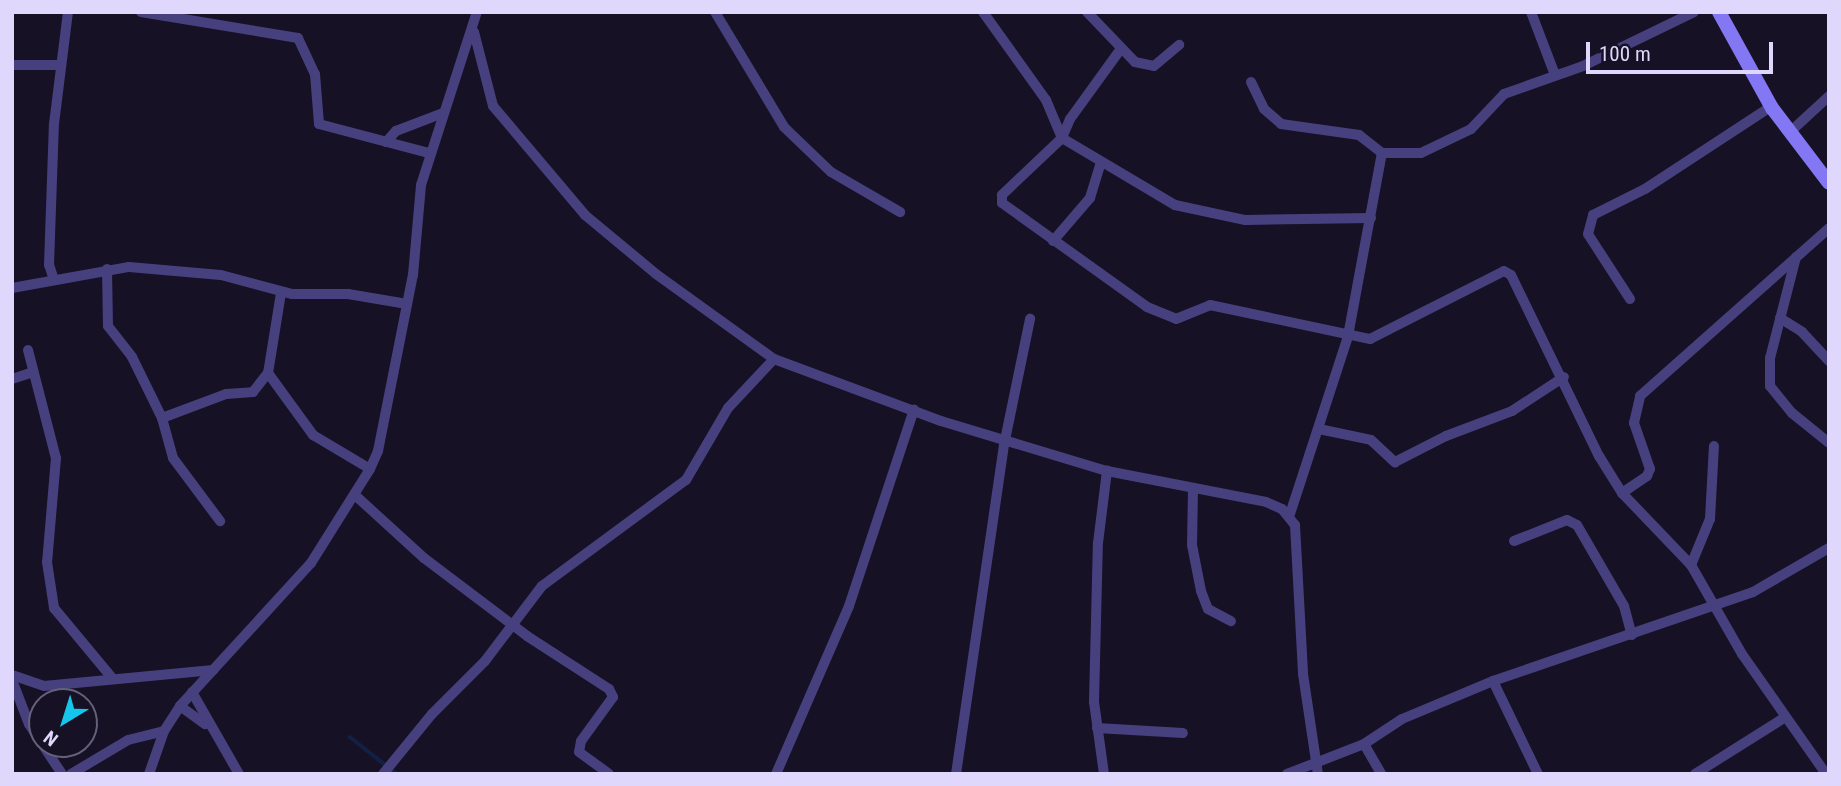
<!DOCTYPE html>
<style>
body{margin:0}
#map{position:relative;width:1841px;height:786px;overflow:hidden;background:#161124;font-family:"Roboto Condensed",sans-serif}
div>[style]{position:absolute}
[style*='--x']{left:calc(var(--x)*1px);top:calc(var(--y)*1px);width:calc(var(--w)*1px);rotate:calc(var(--a)*1deg)}
.stream>*{height:3.5px;margin:-1.75px;padding:0 1.75px;transform-origin:1.75px;border-radius:1.75px;background:#112044}
.street>*{height:10px;margin:-5px;padding:0 5px;transform-origin:5px;border-radius:5px;background:#47407f}
.secondary>*{height:14px;margin:-7px;padding:0 7px;transform-origin:7px;border-radius:7px;background:#8477f3}
span{translate:-50% -50%;white-space:nowrap;text-align:center;line-height:1.15;-webkit-text-stroke:6px #161124;paint-order:stroke}
.frame{position:absolute;inset:0;border:14px solid #dfd8fc;pointer-events:none}
.north{position:absolute;left:28px;top:688px;width:70px;height:70px;box-sizing:border-box;background:#161124;border:2px solid #66617a;border-radius:50%;rotate:218deg;font-size:19px;font-weight:700;line-height:28px;text-align:center;color:#dfd8fc}
.north::after{content:'';display:block;margin:auto;width:24px;height:32px;background:#15c5eb;clip-path:polygon(50% 0,100% 100%,50% 72%,0 100%)}
.scale{position:absolute;left:1586px;top:42px;width:187px;height:32px;box-sizing:border-box;border:4px solid #dfd8fc;border-top:0;padding-left:9px;font-size:21px;line-height:24px;white-space:nowrap;color:#dfd8fc;-webkit-text-stroke:5px #161124;paint-order:stroke}
</style>
<div id="map">
<div class="stream">
<i style="--x:350;--y:737;--w:60;--a:38.2"></i>
</div>
<div class="street">
<i style="--x:141;--y:12;--w:159;--a:9.4"></i>
<i style="--x:298;--y:38;--w:40;--a:65"></i>
<i style="--x:315;--y:74;--w:50;--a:85.4"></i>
<i style="--x:319;--y:124;--w:114;--a:14.8"></i>
<i style="--x:715;--y:12;--w:134;--a:59"></i>
<i style="--x:784;--y:127;--w:65;--a:43.8"></i>
<i style="--x:831;--y:172;--w:80;--a:30.1"></i>
<i style="--x:983;--y:12;--w:108;--a:54.4"></i>
<i style="--x:1046;--y:100;--w:41;--a:67.2"></i>
<i style="--x:1062;--y:138;--w:131;--a:30.7"></i>
<i style="--x:1175;--y:205;--w:72;--a:12.1"></i>
<i style="--x:1245;--y:220;--w:126;--a:-0.9"></i>
<i style="--x:1087;--y:12;--w:69;--a:46.2"></i>
<i style="--x:1135;--y:62;--w:19;--a:12"></i>
<i style="--x:1154;--y:66;--w:33;--a:-40"></i>
<i style="--x:1531;--y:12;--w:67;--a:69.1"></i>
<i style="--x:474;--y:32;--w:76;--a:75.6"></i>
<i style="--x:493;--y:106;--w:143;--a:49.8"></i>
<i style="--x:585;--y:215;--w:92;--a:39.7"></i>
<i style="--x:656;--y:274;--w:145;--a:35.8"></i>
<i style="--x:774;--y:359;--w:178;--a:20.4"></i>
<i style="--x:941;--y:421;--w:173;--a:16.8"></i>
<i style="--x:1107;--y:471;--w:162;--a:11"></i>
<i style="--x:1266;--y:502;--w:17;--a:24"></i>
<i style="--x:1282;--y:509;--w:21;--a:51"></i>
<i style="--x:1295;--y:525;--w:149;--a:86.9"></i>
<i style="--x:1303;--y:674;--w:101;--a:81.5"></i>
<i style="--x:1120;--y:50;--w:85;--a:125.9"></i>
<i style="--x:1070;--y:119;--w:21;--a:113"></i>
<i style="--x:1062;--y:138;--w:83;--a:136.5"></i>
<i style="--x:1002;--y:195;--w:8;--a:90"></i>
<i style="--x:1002;--y:203;--w:178;--a:35.6"></i>
<i style="--x:1147;--y:307;--w:31;--a:22"></i>
<i style="--x:1176;--y:319;--w:37;--a:-22"></i>
<i style="--x:1210;--y:305;--w:164;--a:12"></i>
<i style="--x:1370;--y:339;--w:150;--a:-26.9"></i>
<i style="--x:1504;--y:271;--w:8;--a:30"></i>
<i style="--x:1511;--y:275;--w:201;--a:64.1"></i>
<i style="--x:1599;--y:456;--w:44;--a:58.1"></i>
<i style="--x:1622;--y:493;--w:100;--a:46.2"></i>
<i style="--x:1691;--y:565;--w:103;--a:60.2"></i>
<i style="--x:1742;--y:654;--w:146;--a:55"></i>
<i style="--x:12;--y:65;--w:49;--a:0"></i>
<i style="--x:1251;--y:82;--w:30;--a:64"></i>
<i style="--x:1264;--y:109;--w:23;--a:41"></i>
<i style="--x:1281;--y:124;--w:79;--a:8"></i>
<i style="--x:1359;--y:135;--w:29;--a:38"></i>
<i style="--x:1790;--y:132;--w:53;--a:-42.7"></i>
<i style="--x:386;--y:142;--w:15;--a:-48"></i>
<i style="--x:396;--y:131;--w:50;--a:-21"></i>
<i style="--x:1053;--y:241;--w:57;--a:-49.3"></i>
<i style="--x:1090;--y:198;--w:38;--a:-73"></i>
<i style="--x:1796;--y:257;--w:104;--a:104.4"></i>
<i style="--x:1770;--y:358;--w:28;--a:90"></i>
<i style="--x:1770;--y:386;--w:35;--a:51"></i>
<i style="--x:1792;--y:413;--w:48;--a:39"></i>
<i style="--x:107;--y:269;--w:57;--a:89"></i>
<i style="--x:108;--y:326;--w:39;--a:52"></i>
<i style="--x:132;--y:357;--w:68;--a:63.8"></i>
<i style="--x:162;--y:418;--w:41;--a:74.6"></i>
<i style="--x:173;--y:458;--w:79;--a:53.3"></i>
<i style="--x:54;--y:280;--w:16;--a:-108"></i>
<i style="--x:49;--y:265;--w:141;--a:-88"></i>
<i style="--x:54;--y:124;--w:113;--a:-82.9"></i>
<i style="--x:12;--y:288;--w:119;--a:-10.2"></i>
<i style="--x:129;--y:267;--w:92;--a:5"></i>
<i style="--x:221;--y:275;--w:73;--a:15"></i>
<i style="--x:292;--y:294;--w:56;--a:0"></i>
<i style="--x:348;--y:294;--w:60;--a:9.6"></i>
<i style="--x:281;--y:293;--w:81;--a:99.2"></i>
<i style="--x:268;--y:373;--w:77;--a:54"></i>
<i style="--x:313;--y:435;--w:66;--a:30.8"></i>
<i style="--x:1630;--y:299;--w:77;--a:-122.9"></i>
<i style="--x:1588;--y:234;--w:20;--a:-75"></i>
<i style="--x:1593;--y:215;--w:58;--a:-26.6"></i>
<i style="--x:1645;--y:189;--w:152;--a:-33.2"></i>
<i style="--x:1780;--y:318;--w:26;--a:32"></i>
<i style="--x:1802;--y:332;--w:40;--a:47"></i>
<i style="--x:28;--y:350;--w:112;--a:75.5"></i>
<i style="--x:56;--y:458;--w:104;--a:94.9"></i>
<i style="--x:47;--y:562;--w:47;--a:81.3"></i>
<i style="--x:54;--y:608;--w:92;--a:50.3"></i>
<i style="--x:12;--y:379;--w:20;--a:-18"></i>
<i style="--x:162;--y:418;--w:68;--a:-20.6"></i>
<i style="--x:226;--y:394;--w:27;--a:-4"></i>
<i style="--x:253;--y:392;--w:24;--a:-52"></i>
<i style="--x:1319;--y:429;--w:53;--a:11.9"></i>
<i style="--x:1371;--y:440;--w:33;--a:43"></i>
<i style="--x:1395;--y:462;--w:57;--a:-27"></i>
<i style="--x:1446;--y:436;--w:71;--a:-20.7"></i>
<i style="--x:1512;--y:411;--w:62;--a:-33.2"></i>
<i style="--x:1193;--y:488;--w:57;--a:91"></i>
<i style="--x:1192;--y:545;--w:47;--a:78.9"></i>
<i style="--x:1201;--y:591;--w:19;--a:69"></i>
<i style="--x:1208;--y:609;--w:26;--a:28"></i>
<i style="--x:1622;--y:493;--w:30;--a:-34"></i>
<i style="--x:1647;--y:476;--w:8;--a:-67"></i>
<i style="--x:1650;--y:469;--w:49;--a:-109.2"></i>
<i style="--x:1634;--y:423;--w:28;--a:-77"></i>
<i style="--x:1640;--y:396;--w:253;--a:-41.6"></i>
<i style="--x:356;--y:496;--w:92;--a:42.4"></i>
<i style="--x:424;--y:558;--w:129;--a:37.1"></i>
<i style="--x:527;--y:636;--w:98;--a:32.9"></i>
<i style="--x:609;--y:689;--w:9;--a:63"></i>
<i style="--x:613;--y:697;--w:54;--a:126"></i>
<i style="--x:581;--y:741;--w:11;--a:100"></i>
<i style="--x:579;--y:752;--w:37;--a:36"></i>
<i style="--x:1289;--y:517;--w:190;--a:-71.9"></i>
<i style="--x:1348;--y:336;--w:186;--a:-79.5"></i>
<i style="--x:1382;--y:153;--w:39;--a:0"></i>
<i style="--x:1421;--y:153;--w:55;--a:-25.6"></i>
<i style="--x:1471;--y:129;--w:48;--a:-46.7"></i>
<i style="--x:1504;--y:94;--w:84;--a:-19.5"></i>
<i style="--x:1583;--y:66;--w:123;--a:-25.9"></i>
<i style="--x:1514;--y:541;--w:57;--a:-21.6"></i>
<i style="--x:1567;--y:520;--w:11;--a:27"></i>
<i style="--x:1577;--y:525;--w:94;--a:59.9"></i>
<i style="--x:1624;--y:606;--w:30;--a:75"></i>
<i style="--x:1691;--y:565;--w:50;--a:-67.6"></i>
<i style="--x:1710;--y:519;--w:73;--a:-86.9"></i>
<i style="--x:12;--y:675;--w:34;--a:19"></i>
<i style="--x:44;--y:686;--w:170;--a:-5.4"></i>
<i style="--x:12;--y:680;--w:47;--a:68.9"></i>
<i style="--x:29;--y:724;--w:60;--a:56.6"></i>
<i style="--x:1493;--y:681;--w:103;--a:64.2"></i>
<i style="--x:192;--y:692;--w:95;--a:60.2"></i>
<i style="--x:180;--y:706;--w:31;--a:36"></i>
<i style="--x:1097;--y:728;--w:86;--a:3.3"></i>
<i style="--x:1364;--y:744;--w:34;--a:60"></i>
<i style="--x:71;--y:774;--w:66;--a:-30.8"></i>
<i style="--x:128;--y:740;--w:37;--a:-14"></i>
<i style="--x:149;--y:774;--w:46;--a:-70.8"></i>
<i style="--x:164;--y:731;--w:30;--a:-57"></i>
<i style="--x:180;--y:706;--w:194;--a:-47.5"></i>
<i style="--x:311;--y:563;--w:111;--a:-57.9"></i>
<i style="--x:370;--y:469;--w:20;--a:-66"></i>
<i style="--x:378;--y:451;--w:179;--a:-78.8"></i>
<i style="--x:413;--y:275;--w:90;--a:-84.9"></i>
<i style="--x:421;--y:185;--w:182;--a:-72.1"></i>
<i style="--x:383;--y:774;--w:77;--a:-50.8"></i>
<i style="--x:432;--y:714;--w:75;--a:-45"></i>
<i style="--x:485;--y:661;--w:94;--a:-52.8"></i>
<i style="--x:542;--y:586;--w:179;--a:-36.4"></i>
<i style="--x:686;--y:480;--w:83;--a:-59.7"></i>
<i style="--x:728;--y:408;--w:67;--a:-46.8"></i>
<i style="--x:776;--y:774;--w:183;--a:-66.5"></i>
<i style="--x:849;--y:606;--w:207;--a:-71.7"></i>
<i style="--x:956;--y:774;--w:338;--a:-81.7"></i>
<i style="--x:1005;--y:440;--w:124;--a:-78.3"></i>
<i style="--x:1104;--y:774;--w:73;--a:-97.9"></i>
<i style="--x:1094;--y:702;--w:159;--a:-88.6"></i>
<i style="--x:1098;--y:543;--w:73;--a:-82.9"></i>
<i style="--x:1287;--y:774;--w:83;--a:-21.3"></i>
<i style="--x:1364;--y:744;--w:45;--a:-33.3"></i>
<i style="--x:1402;--y:719;--w:99;--a:-22.7"></i>
<i style="--x:1493;--y:681;--w:275;--a:-18.9"></i>
<i style="--x:1753;--y:592;--w:88;--a:-30.1"></i>
<i style="--x:1695;--y:774;--w:105;--a:-32.2"></i>
</div>
<div class="secondary">
<i style="--x:1719;--y:12;--w:110;--a:61.1"></i>
<i style="--x:1772;--y:108;--w:94;--a:52.8"></i>
</div>
<div class="frame"></div>
<div class="north">N</div>
<div class="scale">100 m</div>
</div>
